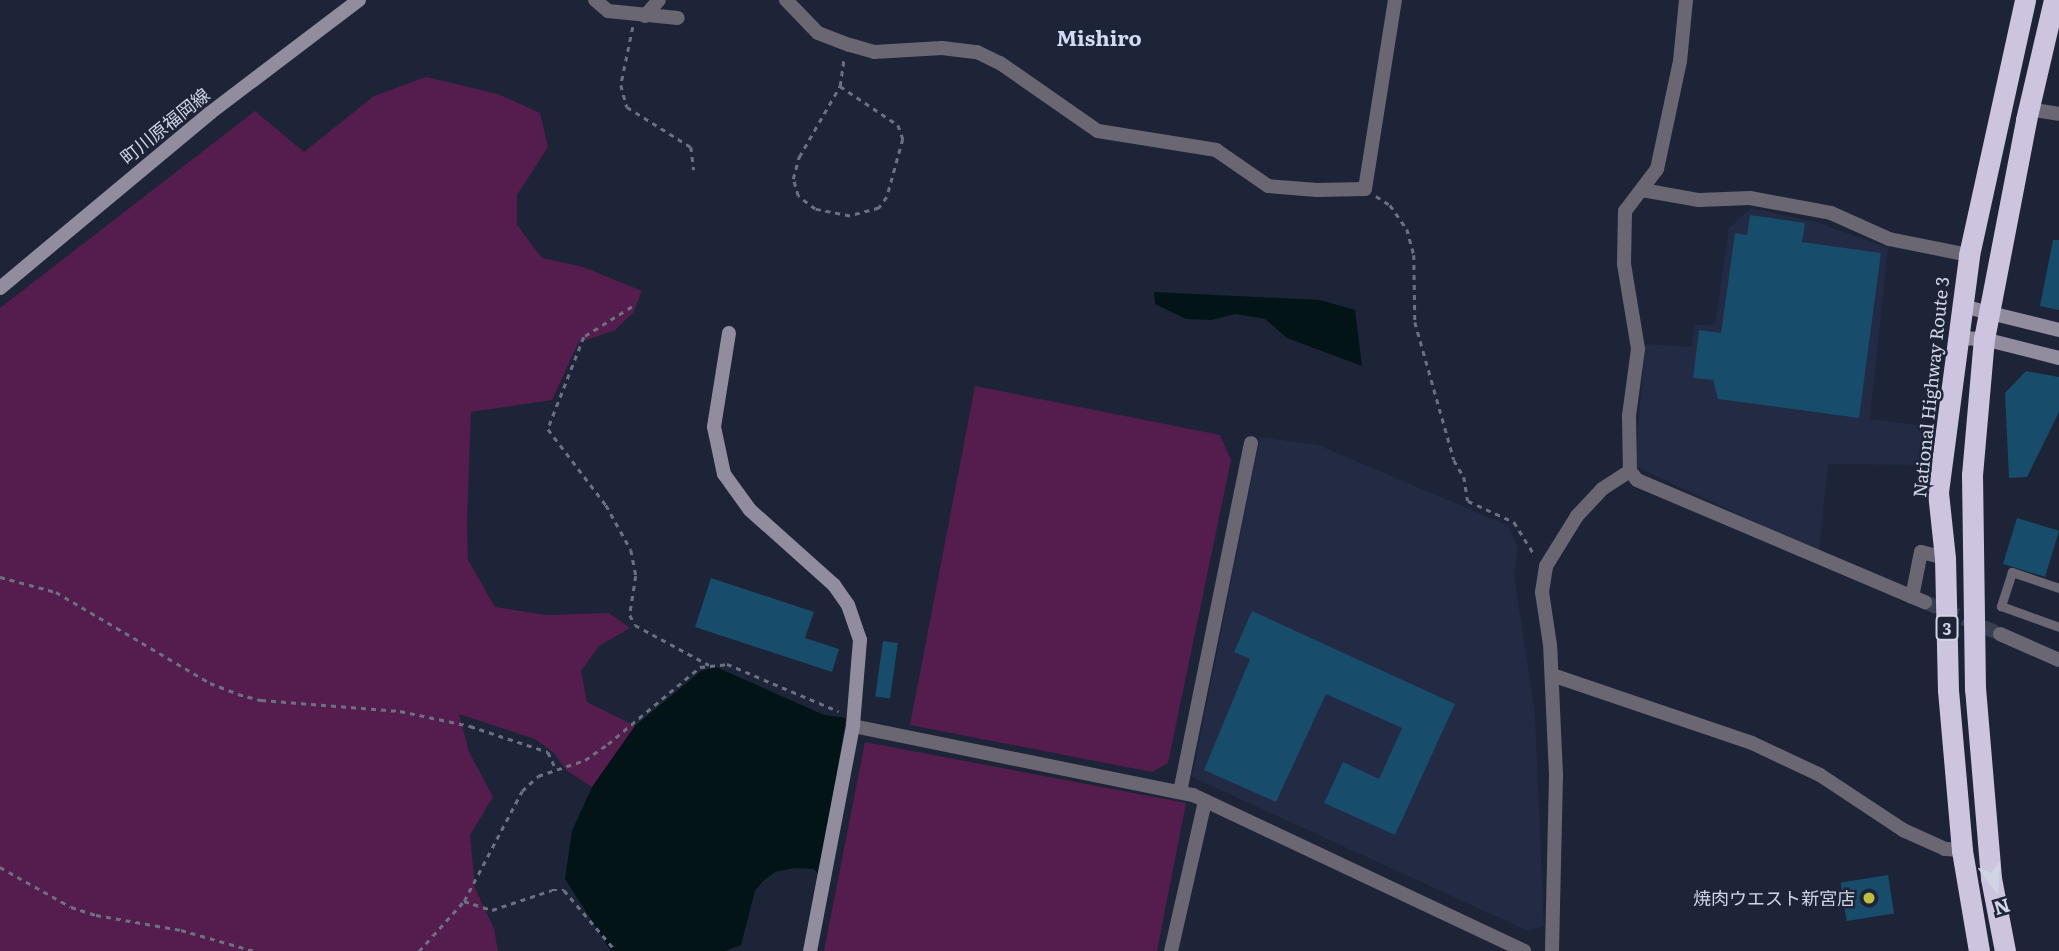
<!DOCTYPE html>
<meta charset="utf-8">
<style>
body{margin:0}
#map{position:relative;width:2059px;height:951px;overflow:hidden;background:#1d2437;font-family:Literata,"Noto Sans JP",serif}
div>[style]{position:absolute}
[style*='--x']{left:calc(var(--x)*1px);top:calc(var(--y)*1px);width:calc(var(--w)*1px);rotate:calc(var(--a)*1deg)}
.built>*{inset:0;background:#222a44}
.green>*{inset:0;background:#551c4e}
.water>*{inset:0;background:#031416}
.building>*{inset:0;background:#174c6a;transform-origin:0 0}
.street-tunnel>*{height:14px;margin-top:-7px;transform-origin:0;background:repeating-linear-gradient(90deg,#383f51 0 14px,transparent 0 21px)}
.path>*{height:2.5px;margin-top:-1.25px;transform-origin:0;background:repeating-linear-gradient(90deg,#6b7182 0 5px,transparent 0 10px)}
.lane>*{height:9px;margin:-4.5px;padding:0 4.5px;transform-origin:4.5px;border-radius:4.5px;background:#6a6772}
.street>*{height:14px;margin:-7px;padding:0 7px;transform-origin:7px;border-radius:7px;background:#6a6772}
.secondary>*{height:14px;margin:-7px;padding:0 7px;transform-origin:7px;border-radius:7px;background:#928d9e}
.highway>*{height:21px;margin:-10.5px;padding:0 10.5px;transform-origin:10.5px;border-radius:10.5px;background:#cdc4df}
.dots>*{width:19px;height:19px;translate:-50% -50%;box-sizing:border-box;border:4px solid #1d2437;border-radius:50%}
span{translate:-50% -50%;white-space:nowrap;text-align:center;line-height:1.15;-webkit-text-stroke:5px #1d2437;paint-order:stroke}
.shield-label span{padding:2px 5px;background:#1d2437;border:2px solid;border-radius:5px;-webkit-text-stroke-width:0}
.shield-label{font-size:16px;color:#d0d5e3;font-weight:700}
.street-label{font-size:18px;color:#d0d5e3}
.poi-label{font-size:18px;color:#d0d5e3}
.right{translate:-100% -50%;text-align:right}
.quarter-label{font-size:21px;color:#d1dbf5;font-weight:700}
.north{position:absolute;left:1961px;top:853px;width:70px;height:70px;-webkit-text-stroke:5px #1d2437;paint-order:stroke;rotate:163deg;font-size:19px;font-weight:700;line-height:28px;text-align:center;color:#d0d5e3}
.north::after{content:'';display:block;margin:auto;width:24px;height:32px;background:#d0d5e3;clip-path:polygon(50% 0,100% 100%,50% 72%,0 100%)}
</style>
<div id="map">
<div class="built">
<i style="clip-path:polygon(1751px 208px,1817px 222px,1888px 248px,1870px 419px,1934px 427px,1929px 465px,1828px 464px,1819px 552px,1635px 466px,1645px 344px,1692px 347px,1694px 325px,1715px 324px,1729px 228px)"></i>
<i style="clip-path:polygon(1260px 437px,1318px 445px,1509px 526px,1518px 548px,1514px 575px,1535px 714px,1544px 926px,1528px 931px,1192px 777px)"></i>
</div>
<div class="green">
<i style="clip-path:polygon(426px 77px,498px 94px,540px 113px,548px 147px,517px 195px,517px 225px,542px 258px,583px 267px,642px 291px,633px 313px,615px 330px,578px 343px,552px 400px,471px 412px,467px 522px,468px 560px,495px 607px,546px 615px,609px 613px,630px 628px,599px 646px,581px 671px,587px 702px,635px 726px,592px 787px,566px 770px,554px 753px,535px 739px,459px 714px,469px 752px,493px 797px,470px 835px,475px 888px,494px 929px,498px 951px,0 951px,0 308px,255px 111px,304px 152px,374px 96px)"></i>
<i style="clip-path:polygon(975px 386px,1220px 435px,1231px 460px,1168px 763px,1152px 772px,910px 725px)"></i>
<i style="clip-path:polygon(865px 742px,1186px 803px,1157px 951px,824px 951px)"></i>
</div>
<div class="water">
<i style="clip-path:polygon(1154px 292px,1320px 300px,1355px 310px,1362px 366px,1287px 338px,1265px 319px,1235px 314px,1211px 320px,1186px 319px,1155px 304px)"></i>
<i style="clip-path:polygon(716px 667px,824px 715px,846px 718px,820px 876px,814px 869px,794px 868px,775px 872px,763px 881px,755px 891px,741px 945px,726px 951px,611px 951px,565px 879px,572px 831px,592px 787px,635px 726px,701px 671px)"></i>
</div>
<div class="building">
<i style="clip-path:polygon(1750px 215px,1805px 223px,1802px 242px,1881px 253px,1859px 418px,1718px 399px,1713px 380px,1693px 378px,1699px 330px,1721px 333px,1735px 233px,1747px 235px)"></i>
<i style="clip-path:polygon(2053px 240px,2059px 240px,2059px 310px,2040px 306px)"></i>
<i style="clip-path:polygon(2026px 371px,2059px 377px,2059px 412px,2027px 477px,2009px 478px,2005px 393px)"></i>
<i style="left:2017px;top:518px;width:44px;height:48px;rotate:17deg"></i>
<i style="clip-path:polygon(711px 578px,814px 612px,805px 638px,839px 649px,832px 672px,695px 627px)"></i>
<i style="clip-path:polygon(1252px 611px,1455px 704px,1395px 835px,1324px 803px,1343px 762px,1379px 779px,1402px 728px,1326px 694px,1276px 802px,1204px 770px,1250px 659px,1234px 652px)"></i>
<i style="left:883px;top:641px;width:15px;height:56px;rotate:8deg"></i>
<i style="left:1888px;top:875px;width:39px;height:48px;rotate:81deg"></i>
</div>
<div class="street-tunnel">
<i style="--x:1925;--y:602;--w:82;--a:23.1"></i>
</div>
<div class="path">
<i style="--x:633;--y:27;--w:59;--a:101.7"></i>
<i style="--x:621;--y:85;--w:23;--a:75"></i>
<i style="--x:627;--y:107;--w:75;--a:32"></i>
<i style="--x:691;--y:147;--w:23;--a:83"></i>
<i style="--x:840;--y:86;--w:70;--a:33.9"></i>
<i style="--x:898;--y:125;--w:15;--a:70"></i>
<i style="--x:903;--y:139;--w:60;--a:105.4"></i>
<i style="--x:887;--y:197;--w:14;--a:126"></i>
<i style="--x:879;--y:208;--w:30;--a:165"></i>
<i style="--x:850;--y:216;--w:36;--a:-169"></i>
<i style="--x:815;--y:209;--w:21;--a:-143"></i>
<i style="--x:798;--y:196;--w:18;--a:-106"></i>
<i style="--x:793;--y:179;--w:23;--a:-75"></i>
<i style="--x:799;--y:157;--w:82;--a:-60"></i>
<i style="--x:840;--y:86;--w:29;--a:-82"></i>
<i style="--x:1376;--y:196;--w:17;--a:33"></i>
<i style="--x:1390;--y:205;--w:29;--a:55"></i>
<i style="--x:1407;--y:229;--w:27;--a:75"></i>
<i style="--x:1414;--y:255;--w:67;--a:89.1"></i>
<i style="--x:1415;--y:322;--w:143;--a:74.2"></i>
<i style="--x:1454;--y:460;--w:20;--a:60"></i>
<i style="--x:1464;--y:477;--w:24;--a:81"></i>
<i style="--x:1468;--y:501;--w:51;--a:24.5"></i>
<i style="--x:1514;--y:522;--w:40;--a:58"></i>
<i style="--x:632;--y:307;--w:57;--a:148"></i>
<i style="--x:584;--y:337;--w:99;--a:111.4"></i>
<i style="--x:548;--y:429;--w:96;--a:52.7"></i>
<i style="--x:606;--y:505;--w:51;--a:60.9"></i>
<i style="--x:631;--y:550;--w:26;--a:79"></i>
<i style="--x:636;--y:576;--w:39;--a:99"></i>
<i style="--x:630;--y:615;--w:11;--a:63"></i>
<i style="--x:635;--y:625;--w:84;--a:28.4"></i>
<i style="--x:0;--y:577;--w:58;--a:15"></i>
<i style="--x:56;--y:592;--w:179;--a:30.6"></i>
<i style="--x:210;--y:683;--w:30;--a:21"></i>
<i style="--x:238;--y:694;--w:24;--a:15"></i>
<i style="--x:261;--y:700;--w:139;--a:4.5"></i>
<i style="--x:400;--y:711;--w:72;--a:12.1"></i>
<i style="--x:470;--y:726;--w:82;--a:18.4"></i>
<i style="--x:548;--y:752;--w:17;--a:65"></i>
<i style="--x:0;--y:867;--w:81;--a:29.4"></i>
<i style="--x:71;--y:907;--w:26;--a:18"></i>
<i style="--x:96;--y:915;--w:86;--a:10"></i>
<i style="--x:181;--y:930;--w:76;--a:16"></i>
<i style="--x:464;--y:901;--w:29;--a:18"></i>
<i style="--x:492;--y:910;--w:63;--a:-18.4"></i>
<i style="--x:552;--y:890;--w:12;--a:0"></i>
<i style="--x:564;--y:890;--w:80;--a:49.6"></i>
<i style="--x:419;--y:951;--w:67;--a:-48"></i>
<i style="--x:464;--y:901;--w:124;--a:-62.2"></i>
<i style="--x:522;--y:791;--w:22;--a:-43"></i>
<i style="--x:538;--y:776;--w:50;--a:-18.8"></i>
<i style="--x:585;--y:760;--w:28;--a:-35"></i>
<i style="--x:608;--y:744;--w:120;--a:-39.9"></i>
<i style="--x:700;--y:667;--w:27;--a:-6"></i>
<i style="--x:727;--y:664;--w:121;--a:22.9"></i>
</div>
<div class="lane">
<i style="--x:2059;--y:588;--w:50;--a:-161.2"></i>
<i style="--x:2012;--y:572;--w:36;--a:108"></i>
<i style="--x:2001;--y:606;--w:62;--a:19.9"></i>
</div>
<div class="street">
<i style="--x:595;--y:0;--w:17;--a:40"></i>
<i style="--x:608;--y:11;--w:70;--a:5.7"></i>
<i style="--x:786;--y:0;--w:46;--a:45.9"></i>
<i style="--x:818;--y:33;--w:34;--a:21"></i>
<i style="--x:850;--y:45;--w:25;--a:16"></i>
<i style="--x:874;--y:52;--w:68;--a:-3.4"></i>
<i style="--x:942;--y:48;--w:35;--a:7"></i>
<i style="--x:977;--y:52;--w:25;--a:26"></i>
<i style="--x:1000;--y:63;--w:119;--a:34.8"></i>
<i style="--x:1098;--y:131;--w:120;--a:9.1"></i>
<i style="--x:1216;--y:150;--w:63;--a:34.7"></i>
<i style="--x:1268;--y:186;--w:49;--a:4.7"></i>
<i style="--x:1317;--y:190;--w:48;--a:-1.2"></i>
<i style="--x:1365;--y:189;--w:191;--a:-81"></i>
<i style="--x:1686;--y:0;--w:61;--a:95.6"></i>
<i style="--x:1680;--y:61;--w:110;--a:102"></i>
<i style="--x:1657;--y:169;--w:53;--a:127.3"></i>
<i style="--x:1625;--y:211;--w:53;--a:91.1"></i>
<i style="--x:1624;--y:264;--w:86;--a:80.6"></i>
<i style="--x:1638;--y:349;--w:68;--a:97.7"></i>
<i style="--x:1629;--y:416;--w:55;--a:89"></i>
<i style="--x:1630;--y:471;--w:11;--a:52"></i>
<i style="--x:1637;--y:480;--w:313;--a:23"></i>
<i style="--x:645;--y:16;--w:21;--a:-49"></i>
<i style="--x:2028;--y:109;--w:31;--a:9"></i>
<i style="--x:1642;--y:190;--w:58;--a:10"></i>
<i style="--x:1699;--y:200;--w:51;--a:-2.2"></i>
<i style="--x:1750;--y:198;--w:82;--a:10.5"></i>
<i style="--x:1831;--y:213;--w:64;--a:24.1"></i>
<i style="--x:1889;--y:239;--w:82;--a:11.3"></i>
<i style="--x:1912;--y:597;--w:46;--a:-78.7"></i>
<i style="--x:1921;--y:552;--w:25;--a:14"></i>
<i style="--x:2000;--y:634;--w:64;--a:23.8"></i>
<i style="--x:1552;--y:675;--w:211;--a:18.8"></i>
<i style="--x:1752;--y:743;--w:75;--a:25.2"></i>
<i style="--x:1820;--y:775;--w:100;--a:33.5"></i>
<i style="--x:1903;--y:830;--w:46;--a:24.3"></i>
<i style="--x:1945;--y:849;--w:17;--a:3"></i>
<i style="--x:853;--y:726;--w:347;--a:11.5"></i>
<i style="--x:1193;--y:795;--w:366;--a:25.2"></i>
<i style="--x:1180;--y:792;--w:356;--a:-78.5"></i>
<i style="--x:1171;--y:951;--w:154;--a:-77.2"></i>
<i style="--x:1552;--y:951;--w:176;--a:-88.7"></i>
<i style="--x:1556;--y:775;--w:130;--a:-92.6"></i>
<i style="--x:1550;--y:645;--w:54;--a:-98.6"></i>
<i style="--x:1542;--y:592;--w:26;--a:-81"></i>
<i style="--x:1546;--y:566;--w:59;--a:-58.2"></i>
<i style="--x:1577;--y:516;--w:37;--a:-47"></i>
<i style="--x:1602;--y:489;--w:33;--a:-33"></i>
</div>
<div class="secondary">
<i style="--x:0;--y:288;--w:273;--a:-39.8"></i>
<i style="--x:210;--y:113;--w:187;--a:-37.2"></i>
<i style="--x:1962;--y:306;--w:100;--a:13.9"></i>
<i style="--x:729;--y:333;--w:95;--a:99.1"></i>
<i style="--x:714;--y:427;--w:48;--a:78"></i>
<i style="--x:724;--y:474;--w:44;--a:54.2"></i>
<i style="--x:750;--y:510;--w:113;--a:41.8"></i>
<i style="--x:834;--y:585;--w:24;--a:55"></i>
<i style="--x:848;--y:605;--w:37;--a:71"></i>
<i style="--x:860;--y:640;--w:86;--a:94.7"></i>
<i style="--x:853;--y:726;--w:229;--a:100.8"></i>
<i style="--x:1956;--y:338;--w:28;--a:2"></i>
<i style="--x:1984;--y:339;--w:77;--a:14.2"></i>
</div>
<div class="highway">
<i style="--x:1979;--y:951;--w:102;--a:-99.6"></i>
<i style="--x:1962;--y:850;--w:161;--a:-95"></i>
<i style="--x:1948;--y:690;--w:132;--a:-91.3"></i>
<i style="--x:1945;--y:558;--w:66;--a:-96.1"></i>
<i style="--x:1938;--y:492;--w:239;--a:-82.5"></i>
<i style="--x:1969;--y:255;--w:261;--a:-77.6"></i>
<i style="--x:2005;--y:951;--w:74;--a:-100.9"></i>
<i style="--x:1991;--y:878;--w:190;--a:-94.8"></i>
<i style="--x:1975;--y:689;--w:214;--a:-90.8"></i>
<i style="--x:1972;--y:475;--w:137;--a:-85"></i>
<i style="--x:1984;--y:339;--w:223;--a:-79.1"></i>
<i style="--x:2026;--y:120;--w:123;--a:-76.9"></i>
</div>
<div class="dots">
<i style="left:1869px;top:898px;background:#bdbf43"></i>
</div>
<div class="shield-label">
<span style="left:1947px;top:628px">3</span>
</div>
<div class="street-label">
<span style="left:165px;top:126px;rotate:-39deg">町川原福岡線</span>
<span style="left:1931px;top:387px;rotate:-84deg">National Highway Route 3</span>
</div>
<div class="poi-label">
<span class="right" style="left:1855px;top:898px">焼肉ウエスト新宮店</span>
</div>
<div class="quarter-label">
<span style="left:1099px;top:37px">Mishiro</span>
</div>
<div class="north">N</div>
</div>
